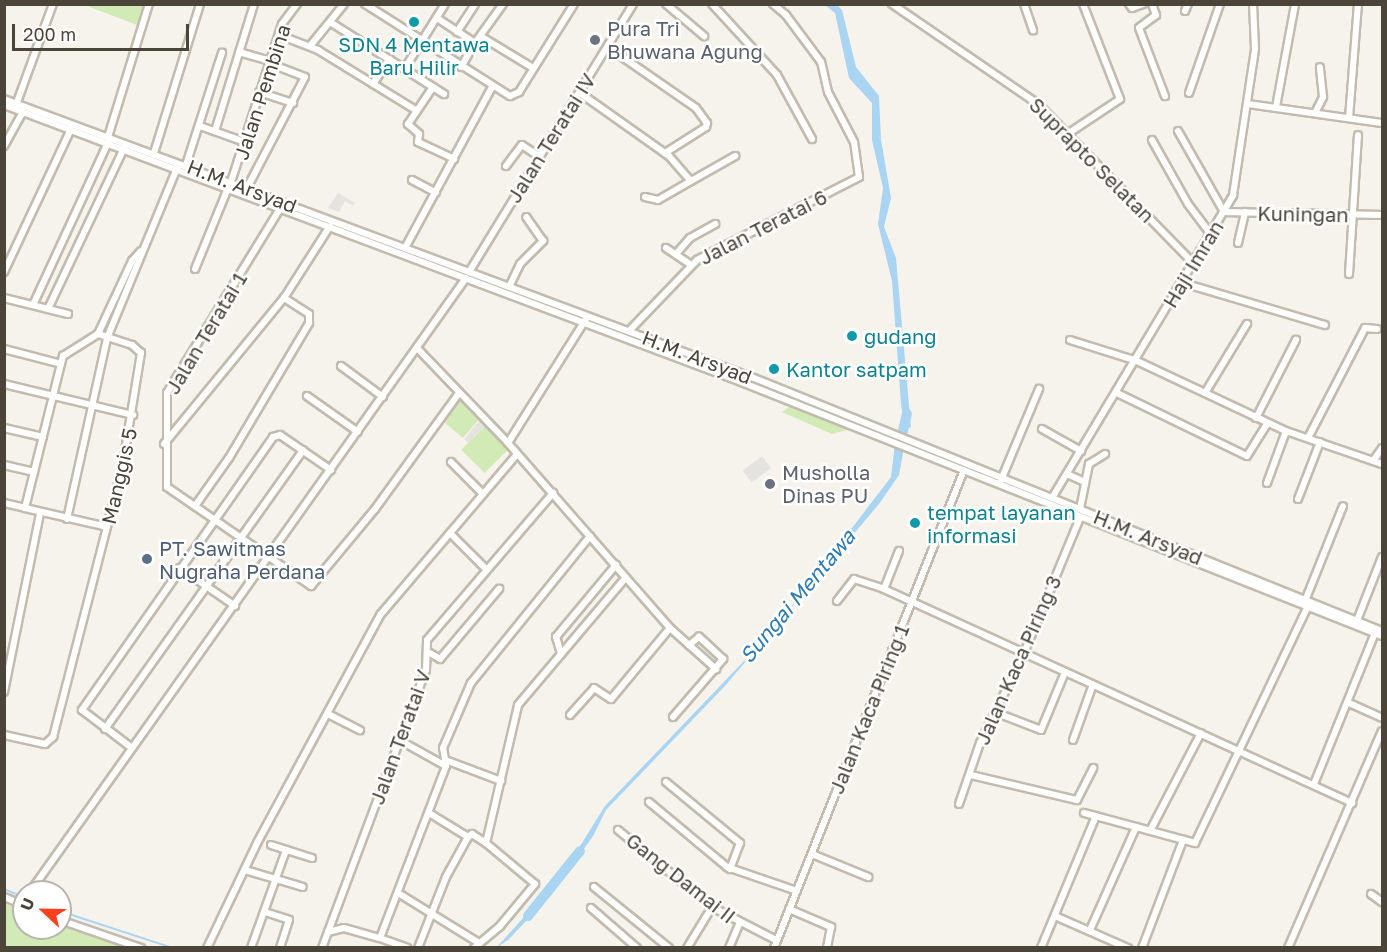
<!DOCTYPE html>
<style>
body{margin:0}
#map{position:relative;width:1387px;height:952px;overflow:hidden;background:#f6f3ec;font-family:"Golos Text",sans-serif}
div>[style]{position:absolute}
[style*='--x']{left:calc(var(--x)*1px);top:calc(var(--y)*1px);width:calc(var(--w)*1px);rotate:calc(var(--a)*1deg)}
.green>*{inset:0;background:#d2eab5;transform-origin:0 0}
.parking>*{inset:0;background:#e5e3e0;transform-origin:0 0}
.water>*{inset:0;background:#a9d4f2}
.stream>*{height:1.5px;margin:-0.75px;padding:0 0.75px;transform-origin:0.75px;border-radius:0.75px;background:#a9d4f2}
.river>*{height:10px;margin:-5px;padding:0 5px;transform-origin:5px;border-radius:5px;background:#a9d4f2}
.roads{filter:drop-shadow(2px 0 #c2bbae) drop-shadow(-2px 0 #c2bbae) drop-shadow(0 2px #c2bbae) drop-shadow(0 -2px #c2bbae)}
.minor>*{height:6px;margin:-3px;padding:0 3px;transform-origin:3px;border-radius:3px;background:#fff}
.dots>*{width:16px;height:16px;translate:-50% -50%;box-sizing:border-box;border:3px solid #fff;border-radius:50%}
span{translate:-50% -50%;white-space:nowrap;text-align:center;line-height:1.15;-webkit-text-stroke:5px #fff;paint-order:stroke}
.worship-label{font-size:20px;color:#5b616d}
.left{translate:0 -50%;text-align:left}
.culture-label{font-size:20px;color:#0d838f}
.street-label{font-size:20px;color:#4b4439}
.service-label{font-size:20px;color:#4e5e75}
.water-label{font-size:21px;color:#2e7ab2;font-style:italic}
.frame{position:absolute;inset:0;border:6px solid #4b4439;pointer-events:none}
.north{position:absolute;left:12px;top:880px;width:60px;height:60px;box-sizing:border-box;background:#fff;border:2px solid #b7b4b0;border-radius:50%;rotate:292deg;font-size:16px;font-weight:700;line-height:24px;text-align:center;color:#4b4439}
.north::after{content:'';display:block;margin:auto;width:21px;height:27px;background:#fc3f1d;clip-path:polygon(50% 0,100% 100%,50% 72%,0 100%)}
.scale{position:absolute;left:12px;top:24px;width:177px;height:27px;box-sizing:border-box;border:3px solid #4b4439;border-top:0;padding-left:8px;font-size:18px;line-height:21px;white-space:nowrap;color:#4b4439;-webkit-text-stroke:4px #fff;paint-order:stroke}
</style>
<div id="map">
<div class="green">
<i style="clip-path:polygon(82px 4px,143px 4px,143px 5px,137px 25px)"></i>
<i style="clip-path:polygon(461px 398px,480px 418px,463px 438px,443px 421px)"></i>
<i style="clip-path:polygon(793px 404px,853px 428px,832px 434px,782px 412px)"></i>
<i style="left:486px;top:425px;width:33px;height:35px;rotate:45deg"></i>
<i style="clip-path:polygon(5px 904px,24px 911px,24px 928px,60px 928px,60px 924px,123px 947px,5px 947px)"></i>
</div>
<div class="parking">
<i style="clip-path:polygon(338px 193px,355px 203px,353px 206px,345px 201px,339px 212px,328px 208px)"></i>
<i style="clip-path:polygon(480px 420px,486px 425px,468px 443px,464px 439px)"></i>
<i style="left:762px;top:456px;width:15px;height:24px;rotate:53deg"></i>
</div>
<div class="water">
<i style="clip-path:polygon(825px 5px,837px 5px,842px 10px,856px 67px,879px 96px,881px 140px,891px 198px,884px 227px,896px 258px,911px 428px,904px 425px,901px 404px,892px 281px,878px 224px,883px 188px,872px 140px,872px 103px,849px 78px,835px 13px)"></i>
<i style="clip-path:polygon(895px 444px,904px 448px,899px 475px,879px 504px,724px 687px,606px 810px,593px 836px,552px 894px,508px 940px,496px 948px,562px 875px,605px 806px,744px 661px,797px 600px,891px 477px)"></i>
</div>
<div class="stream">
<i style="--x:4;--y:889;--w:18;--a:22"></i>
<i style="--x:60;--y:911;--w:119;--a:18.1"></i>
</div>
<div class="river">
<i style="--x:899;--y:448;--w:35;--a:-77"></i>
<i style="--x:528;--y:916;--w:83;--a:-51.3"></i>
</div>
<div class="roads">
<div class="minor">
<i style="--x:365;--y:4;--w:172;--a:32.4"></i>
<i style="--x:510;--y:96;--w:10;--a:-24"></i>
<i style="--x:519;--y:92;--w:104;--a:-58"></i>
<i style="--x:666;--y:4;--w:50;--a:40.1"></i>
<i style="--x:712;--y:4;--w:96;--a:47.5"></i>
<i style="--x:777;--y:75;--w:73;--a:61.3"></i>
<i style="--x:892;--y:4;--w:177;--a:34.4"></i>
<i style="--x:1038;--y:104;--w:223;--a:45.7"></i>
<i style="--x:1024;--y:4;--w:28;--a:71"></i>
<i style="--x:1129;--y:4;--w:5;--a:53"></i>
<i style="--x:1132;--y:8;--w:12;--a:-20"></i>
<i style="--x:1152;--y:4;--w:12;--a:70"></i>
<i style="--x:1156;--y:15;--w:21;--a:143"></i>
<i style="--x:1139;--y:28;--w:73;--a:69.1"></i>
<i style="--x:1185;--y:11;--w:8;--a:-67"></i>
<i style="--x:437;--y:18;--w:45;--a:33.3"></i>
<i style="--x:475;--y:43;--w:48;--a:-54.3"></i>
<i style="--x:330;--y:22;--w:135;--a:32.3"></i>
<i style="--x:457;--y:32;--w:33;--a:-57"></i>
<i style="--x:279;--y:35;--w:42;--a:21"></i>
<i style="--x:318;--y:50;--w:116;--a:31.6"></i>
<i style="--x:482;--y:37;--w:60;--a:31.3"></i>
<i style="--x:310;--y:46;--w:54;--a:-51"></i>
<i style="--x:608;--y:47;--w:107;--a:34.7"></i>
<i style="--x:696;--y:108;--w:19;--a:54"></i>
<i style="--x:707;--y:123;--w:4;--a:104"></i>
<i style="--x:706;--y:127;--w:49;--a:147.6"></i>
<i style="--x:239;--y:52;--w:32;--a:16"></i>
<i style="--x:461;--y:67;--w:28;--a:-60"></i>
<i style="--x:405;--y:68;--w:75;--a:-58"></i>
<i style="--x:373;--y:84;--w:30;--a:-57"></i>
<i style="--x:433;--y:87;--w:45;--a:124"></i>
<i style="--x:408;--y:124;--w:15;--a:42"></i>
<i style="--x:419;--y:134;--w:8;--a:97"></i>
<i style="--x:418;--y:142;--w:40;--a:25"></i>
<i style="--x:259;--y:92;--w:36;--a:18"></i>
<i style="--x:580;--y:93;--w:109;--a:35.3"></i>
<i style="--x:669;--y:156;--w:33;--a:49"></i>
<i style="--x:691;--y:181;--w:51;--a:-29.6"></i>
<i style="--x:1189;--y:93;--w:94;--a:-70.8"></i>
<i style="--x:4;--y:99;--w:800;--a:20.41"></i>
<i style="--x:754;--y:378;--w:677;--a:21.94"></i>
<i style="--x:1248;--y:104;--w:135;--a:8.1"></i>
<i style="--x:4;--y:105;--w:777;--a:20.58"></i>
<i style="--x:731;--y:378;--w:700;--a:21.62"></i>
<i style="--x:16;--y:105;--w:108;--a:-69.9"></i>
<i style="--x:1276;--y:107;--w:105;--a:-79.5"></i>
<i style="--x:1315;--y:113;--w:18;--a:-63"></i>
<i style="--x:1323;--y:97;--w:30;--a:-96"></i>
<i style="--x:1349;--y:118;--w:114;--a:-85.5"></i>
<i style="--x:200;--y:126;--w:48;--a:19.6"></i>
<i style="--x:215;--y:131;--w:133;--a:-72.9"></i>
<i style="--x:1178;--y:131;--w:93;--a:60.4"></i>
<i style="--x:1224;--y:212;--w:158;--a:1.1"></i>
<i style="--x:1069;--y:133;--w:61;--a:-33.7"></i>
<i style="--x:1120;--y:99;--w:102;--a:-111.3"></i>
<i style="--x:108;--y:137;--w:139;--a:-72.9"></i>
<i style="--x:1152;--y:140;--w:73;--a:60.6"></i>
<i style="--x:1188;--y:204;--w:39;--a:53"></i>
<i style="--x:4;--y:146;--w:39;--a:-61"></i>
<i style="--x:154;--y:153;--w:156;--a:-72.8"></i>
<i style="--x:186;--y:165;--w:118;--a:-72.2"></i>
<i style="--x:506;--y:166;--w:26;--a:-53"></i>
<i style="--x:522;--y:145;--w:22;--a:34"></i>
<i style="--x:412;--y:180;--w:27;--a:28"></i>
<i style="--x:231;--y:182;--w:166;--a:-72.1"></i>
<i style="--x:282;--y:24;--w:25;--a:-53"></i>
<i style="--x:247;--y:188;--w:125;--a:-62.4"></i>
<i style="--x:305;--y:77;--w:39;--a:-159"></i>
<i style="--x:645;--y:197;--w:13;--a:13"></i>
<i style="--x:658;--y:200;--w:38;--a:-30"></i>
<i style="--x:281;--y:207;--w:218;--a:121.5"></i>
<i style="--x:167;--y:393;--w:94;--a:90"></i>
<i style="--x:167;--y:487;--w:175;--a:34.5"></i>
<i style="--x:311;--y:586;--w:100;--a:-50.3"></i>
<i style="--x:375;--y:509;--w:143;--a:-54.1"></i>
<i style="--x:1238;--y:243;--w:32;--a:-77"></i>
<i style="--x:405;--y:248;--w:183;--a:-61.6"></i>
<i style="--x:666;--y:248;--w:30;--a:34"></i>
<i style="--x:676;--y:254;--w:21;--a:-49"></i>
<i style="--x:690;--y:238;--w:29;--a:-29"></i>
<i style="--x:195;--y:269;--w:87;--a:-67.8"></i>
<i style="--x:4;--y:272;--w:158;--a:-64.9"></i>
<i style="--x:469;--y:272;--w:314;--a:-58.5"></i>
<i style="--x:1349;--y:274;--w:139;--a:-86.3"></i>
<i style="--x:1183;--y:283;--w:148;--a:16.5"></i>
<i style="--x:509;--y:287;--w:25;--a:-64"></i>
<i style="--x:520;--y:264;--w:33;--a:-45"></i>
<i style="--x:543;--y:241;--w:29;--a:-125"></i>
<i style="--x:4;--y:298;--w:66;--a:14"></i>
<i style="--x:33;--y:305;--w:179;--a:-65.2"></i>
<i style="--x:48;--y:309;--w:178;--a:-64.7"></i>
<i style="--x:586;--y:319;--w:146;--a:122.2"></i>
<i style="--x:508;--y:443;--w:246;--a:48.8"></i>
<i style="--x:670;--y:628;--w:62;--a:41.7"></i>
<i style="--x:629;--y:331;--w:98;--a:-46.2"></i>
<i style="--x:697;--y:260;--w:182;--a:-27.1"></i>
<i style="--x:859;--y:177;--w:35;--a:-98"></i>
<i style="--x:854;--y:142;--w:56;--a:-117.5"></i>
<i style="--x:828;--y:92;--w:31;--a:-103"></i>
<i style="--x:821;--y:62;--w:59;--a:-126.7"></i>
<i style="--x:786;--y:15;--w:17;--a:-140"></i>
<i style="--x:1070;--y:340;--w:70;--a:17.4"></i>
<i style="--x:1137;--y:361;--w:165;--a:25.2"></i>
<i style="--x:1286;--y:431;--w:102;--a:19"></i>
<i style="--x:417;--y:348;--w:132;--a:46.2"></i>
<i style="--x:4;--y:349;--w:59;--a:14.7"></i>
<i style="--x:341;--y:366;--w:52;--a:36.4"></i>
<i style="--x:4;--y:384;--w:133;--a:13.5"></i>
<i style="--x:1117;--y:393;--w:144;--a:25.9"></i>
<i style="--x:1247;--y:456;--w:39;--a:-58"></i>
<i style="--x:1205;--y:393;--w:81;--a:-58.7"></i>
<i style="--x:307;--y:396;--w:62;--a:35.2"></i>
<i style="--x:1256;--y:418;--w:88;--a:-62.9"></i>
<i style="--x:4;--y:428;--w:40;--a:13"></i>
<i style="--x:1042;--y:429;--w:45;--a:29.4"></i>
<i style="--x:1308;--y:438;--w:124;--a:-62.6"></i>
<i style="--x:1365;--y:328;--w:12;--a:5"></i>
<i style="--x:164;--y:444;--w:189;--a:-50.6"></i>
<i style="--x:284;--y:298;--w:85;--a:-57.4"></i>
<i style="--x:1373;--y:461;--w:16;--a:-55"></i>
<i style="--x:451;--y:462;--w:45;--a:45"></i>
<i style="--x:4;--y:465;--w:31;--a:13"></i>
<i style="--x:1067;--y:474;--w:17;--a:24"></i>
<i style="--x:1001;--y:480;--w:99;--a:-67.3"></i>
<i style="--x:1267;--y:483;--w:55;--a:-69.9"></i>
<i style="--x:1052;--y:498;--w:353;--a:-59.1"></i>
<i style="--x:1233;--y:195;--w:148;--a:-81.4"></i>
<i style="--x:1255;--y:49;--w:45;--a:-92.5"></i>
<i style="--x:1298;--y:499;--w:61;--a:-68.9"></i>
<i style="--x:4;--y:503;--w:22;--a:13"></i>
<i style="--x:25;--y:508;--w:157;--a:-76"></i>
<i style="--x:63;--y:356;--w:41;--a:-32.2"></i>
<i style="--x:98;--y:334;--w:81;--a:-65"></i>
<i style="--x:132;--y:261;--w:13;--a:-48"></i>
<i style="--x:195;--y:506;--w:59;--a:-54.7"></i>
<i style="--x:229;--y:458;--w:157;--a:-59.3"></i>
<i style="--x:309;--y:323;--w:9;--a:-90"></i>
<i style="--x:309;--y:314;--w:30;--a:-147"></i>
<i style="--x:25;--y:508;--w:84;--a:13"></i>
<i style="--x:1080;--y:509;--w:46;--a:-78.7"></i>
<i style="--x:1089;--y:464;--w:19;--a:-32"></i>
<i style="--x:67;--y:519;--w:185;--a:-77.5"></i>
<i style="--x:107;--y:338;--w:184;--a:-67.6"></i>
<i style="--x:450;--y:533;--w:51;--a:45"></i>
<i style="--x:180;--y:568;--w:67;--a:34.6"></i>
<i style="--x:884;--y:589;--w:41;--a:-68.5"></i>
<i style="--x:837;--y:601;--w:28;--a:-52"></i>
<i style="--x:854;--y:579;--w:32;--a:18"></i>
<i style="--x:884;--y:589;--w:515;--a:24.57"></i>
<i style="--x:1305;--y:601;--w:102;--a:-68.2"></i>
<i style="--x:1356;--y:623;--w:71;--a:-68.5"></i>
<i style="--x:428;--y:652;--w:14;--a:30"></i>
<i style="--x:440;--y:659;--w:92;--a:-49.9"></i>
<i style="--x:561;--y:654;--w:18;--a:-106"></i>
<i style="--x:556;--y:637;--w:94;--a:-50.2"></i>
<i style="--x:4;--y:692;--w:183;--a:-78.6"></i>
<i style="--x:1349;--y:703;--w:36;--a:24"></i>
<i style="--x:997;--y:713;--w:47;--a:21.1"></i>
<i style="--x:1041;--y:730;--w:63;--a:-67.5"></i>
<i style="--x:328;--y:714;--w:36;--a:27"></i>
<i style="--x:570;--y:715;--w:36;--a:-48"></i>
<i style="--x:594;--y:688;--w:20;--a:33"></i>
<i style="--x:611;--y:699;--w:92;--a:-50.3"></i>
<i style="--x:673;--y:717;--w:77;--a:-49.2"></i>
<i style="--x:723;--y:659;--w:33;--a:-137"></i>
<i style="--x:699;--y:637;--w:13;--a:141"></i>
<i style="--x:105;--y:729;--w:342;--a:-54.6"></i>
<i style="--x:4;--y:735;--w:42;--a:12.4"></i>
<i style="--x:45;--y:744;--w:11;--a:-41"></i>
<i style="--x:53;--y:737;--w:277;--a:-75.6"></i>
<i style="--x:122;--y:469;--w:118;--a:-80.7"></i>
<i style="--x:141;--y:353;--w:12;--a:-138"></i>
<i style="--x:132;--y:345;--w:36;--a:-162"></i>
<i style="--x:1073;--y:740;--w:59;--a:-70.3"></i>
<i style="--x:401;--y:741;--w:51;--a:29.1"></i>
<i style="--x:132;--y:748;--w:63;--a:-142.8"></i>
<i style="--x:82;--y:710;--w:333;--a:-55"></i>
<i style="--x:273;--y:437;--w:7;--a:-16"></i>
<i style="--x:280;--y:435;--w:62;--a:34.5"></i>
<i style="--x:448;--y:761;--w:57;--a:20.7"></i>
<i style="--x:971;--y:775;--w:109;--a:13.3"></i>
<i style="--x:1077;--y:800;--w:36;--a:-63"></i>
<i style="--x:666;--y:782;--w:96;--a:39.5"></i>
<i style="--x:740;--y:843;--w:28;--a:111"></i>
<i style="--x:1314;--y:784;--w:163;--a:-68"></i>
<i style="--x:649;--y:802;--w:102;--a:39.8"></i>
<i style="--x:727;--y:867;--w:74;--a:18.9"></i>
<i style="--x:959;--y:804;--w:65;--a:-71"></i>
<i style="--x:980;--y:743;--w:100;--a:-63.9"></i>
<i style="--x:1024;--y:653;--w:146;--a:-67.5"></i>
<i style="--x:429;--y:813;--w:46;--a:31.6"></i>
<i style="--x:1084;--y:813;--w:115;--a:15.1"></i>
<i style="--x:1195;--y:843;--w:260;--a:-64.5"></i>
<i style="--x:1151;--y:829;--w:108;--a:-62.5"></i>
<i style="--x:618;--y:830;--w:122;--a:39.3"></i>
<i style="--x:712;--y:907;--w:72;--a:27.3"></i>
<i style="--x:271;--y:845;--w:43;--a:17.6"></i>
<i style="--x:812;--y:854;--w:61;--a:22.3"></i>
<i style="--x:245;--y:870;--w:60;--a:16.3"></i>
<i style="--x:594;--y:887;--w:97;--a:39.1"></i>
<i style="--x:30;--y:892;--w:753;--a:-54.62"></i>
<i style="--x:398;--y:893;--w:95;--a:31.7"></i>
<i style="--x:1371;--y:894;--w:14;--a:36"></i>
<i style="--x:4;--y:897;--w:22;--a:22"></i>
<i style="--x:591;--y:908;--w:61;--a:41"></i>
<i style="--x:789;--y:909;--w:46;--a:23.2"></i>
<i style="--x:831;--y:927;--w:21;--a:101"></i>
<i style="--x:265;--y:912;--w:25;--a:18"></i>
<i style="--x:289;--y:920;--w:29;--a:108"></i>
<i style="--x:1055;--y:916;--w:80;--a:23.7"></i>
<i style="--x:60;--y:920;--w:86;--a:19.1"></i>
<i style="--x:1090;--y:930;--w:113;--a:-65.9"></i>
<i style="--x:328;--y:932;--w:16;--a:-14"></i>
<i style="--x:344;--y:928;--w:37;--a:16"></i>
<i style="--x:380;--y:938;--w:184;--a:-69"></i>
<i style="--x:446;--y:766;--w:18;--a:-99"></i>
<i style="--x:443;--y:748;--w:71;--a:-66.7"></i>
<i style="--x:471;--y:683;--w:189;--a:-51"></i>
<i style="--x:380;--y:938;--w:29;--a:20"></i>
<i style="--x:207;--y:948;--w:116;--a:-64.5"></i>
<i style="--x:257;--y:843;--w:260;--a:-61.6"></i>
<i style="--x:381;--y:614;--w:210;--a:-49.6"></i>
<i style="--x:251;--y:948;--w:104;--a:-70.3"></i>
<i style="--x:322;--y:948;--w:297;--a:-69.5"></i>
<i style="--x:426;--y:670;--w:30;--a:-88"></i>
<i style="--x:427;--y:640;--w:194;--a:-49.4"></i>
<i style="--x:418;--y:948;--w:76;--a:-68.5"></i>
<i style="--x:446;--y:877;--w:46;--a:-61.2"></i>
<i style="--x:468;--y:837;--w:5;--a:-37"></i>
<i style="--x:472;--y:834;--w:17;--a:33"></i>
<i style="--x:486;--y:843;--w:142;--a:-76.9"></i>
<i style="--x:518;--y:705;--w:167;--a:-49.8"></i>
<i style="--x:474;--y:948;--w:34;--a:-40"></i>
<i style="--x:500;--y:926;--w:55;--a:-50.2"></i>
<i style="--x:535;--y:884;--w:64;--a:-140.1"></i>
<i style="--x:687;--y:948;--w:48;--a:-58.6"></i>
<i style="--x:729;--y:948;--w:26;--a:-67"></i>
<i style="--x:774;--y:948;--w:514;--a:-68.32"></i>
<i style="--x:1041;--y:948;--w:143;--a:-67.4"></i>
<i style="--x:1142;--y:948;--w:116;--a:-69.2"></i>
<i style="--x:1288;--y:948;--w:236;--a:-66.6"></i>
</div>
</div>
<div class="dots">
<i style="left:414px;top:22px;background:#0f9aa8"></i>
<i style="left:595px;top:40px;background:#6b7280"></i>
<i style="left:852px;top:336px;background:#0f9aa8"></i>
<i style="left:774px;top:369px;background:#0f9aa8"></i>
<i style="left:770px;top:484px;background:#6b7280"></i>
<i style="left:915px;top:523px;background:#0f9aa8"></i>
<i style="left:147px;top:559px;background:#5c6f8a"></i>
</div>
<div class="worship-label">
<span class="left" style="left:607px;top:40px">Pura Tri<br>Bhuwana Agung</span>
<span class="left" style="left:782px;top:484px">Musholla<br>Dinas PU</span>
</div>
<div class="culture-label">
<span style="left:414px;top:56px">SDN 4 Mentawa<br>Baru Hilir</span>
<span class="left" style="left:864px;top:336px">gudang</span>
<span class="left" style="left:786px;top:369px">Kantor satpam</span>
<span class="left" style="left:927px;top:524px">tempat layanan<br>informasi</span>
</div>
<div class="street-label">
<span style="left:262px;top:92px;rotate:-72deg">Jalan Pembina</span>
<span style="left:551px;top:138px;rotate:-58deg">Jalan Teratai IV</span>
<span style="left:1092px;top:160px;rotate:45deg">Suprapto Selatan</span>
<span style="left:242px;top:186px;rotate:21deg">H.M. Arsyad</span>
<span style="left:1303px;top:214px;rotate:1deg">Kuningan</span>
<span style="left:763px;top:227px;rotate:-27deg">Jalan Teratai 6</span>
<span style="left:1193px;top:264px;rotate:-59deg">Haji Imran</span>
<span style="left:206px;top:333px;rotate:-59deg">Jalan Teratai 1</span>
<span style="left:697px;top:357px;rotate:21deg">H.M. Arsyad</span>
<span style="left:119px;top:476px;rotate:-77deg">Manggis 5</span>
<span style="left:1148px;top:537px;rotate:22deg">H.M. Arsyad</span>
<span style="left:1018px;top:660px;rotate:-66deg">Jalan Kaca Piring 3</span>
<span style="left:869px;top:709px;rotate:-68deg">Jalan Kaca Piring 1</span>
<span style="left:400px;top:737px;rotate:-70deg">Jalan Teratai V</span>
<span style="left:681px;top:878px;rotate:38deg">Gang Damai II</span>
</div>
<div class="service-label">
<span class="left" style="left:159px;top:560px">PT. Sawitmas<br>Nugraha Perdana</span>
</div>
<div class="water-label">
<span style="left:797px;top:596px;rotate:-50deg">Sungai Mentawa</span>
</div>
<div class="frame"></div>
<div class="north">U</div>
<div class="scale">200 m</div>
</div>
